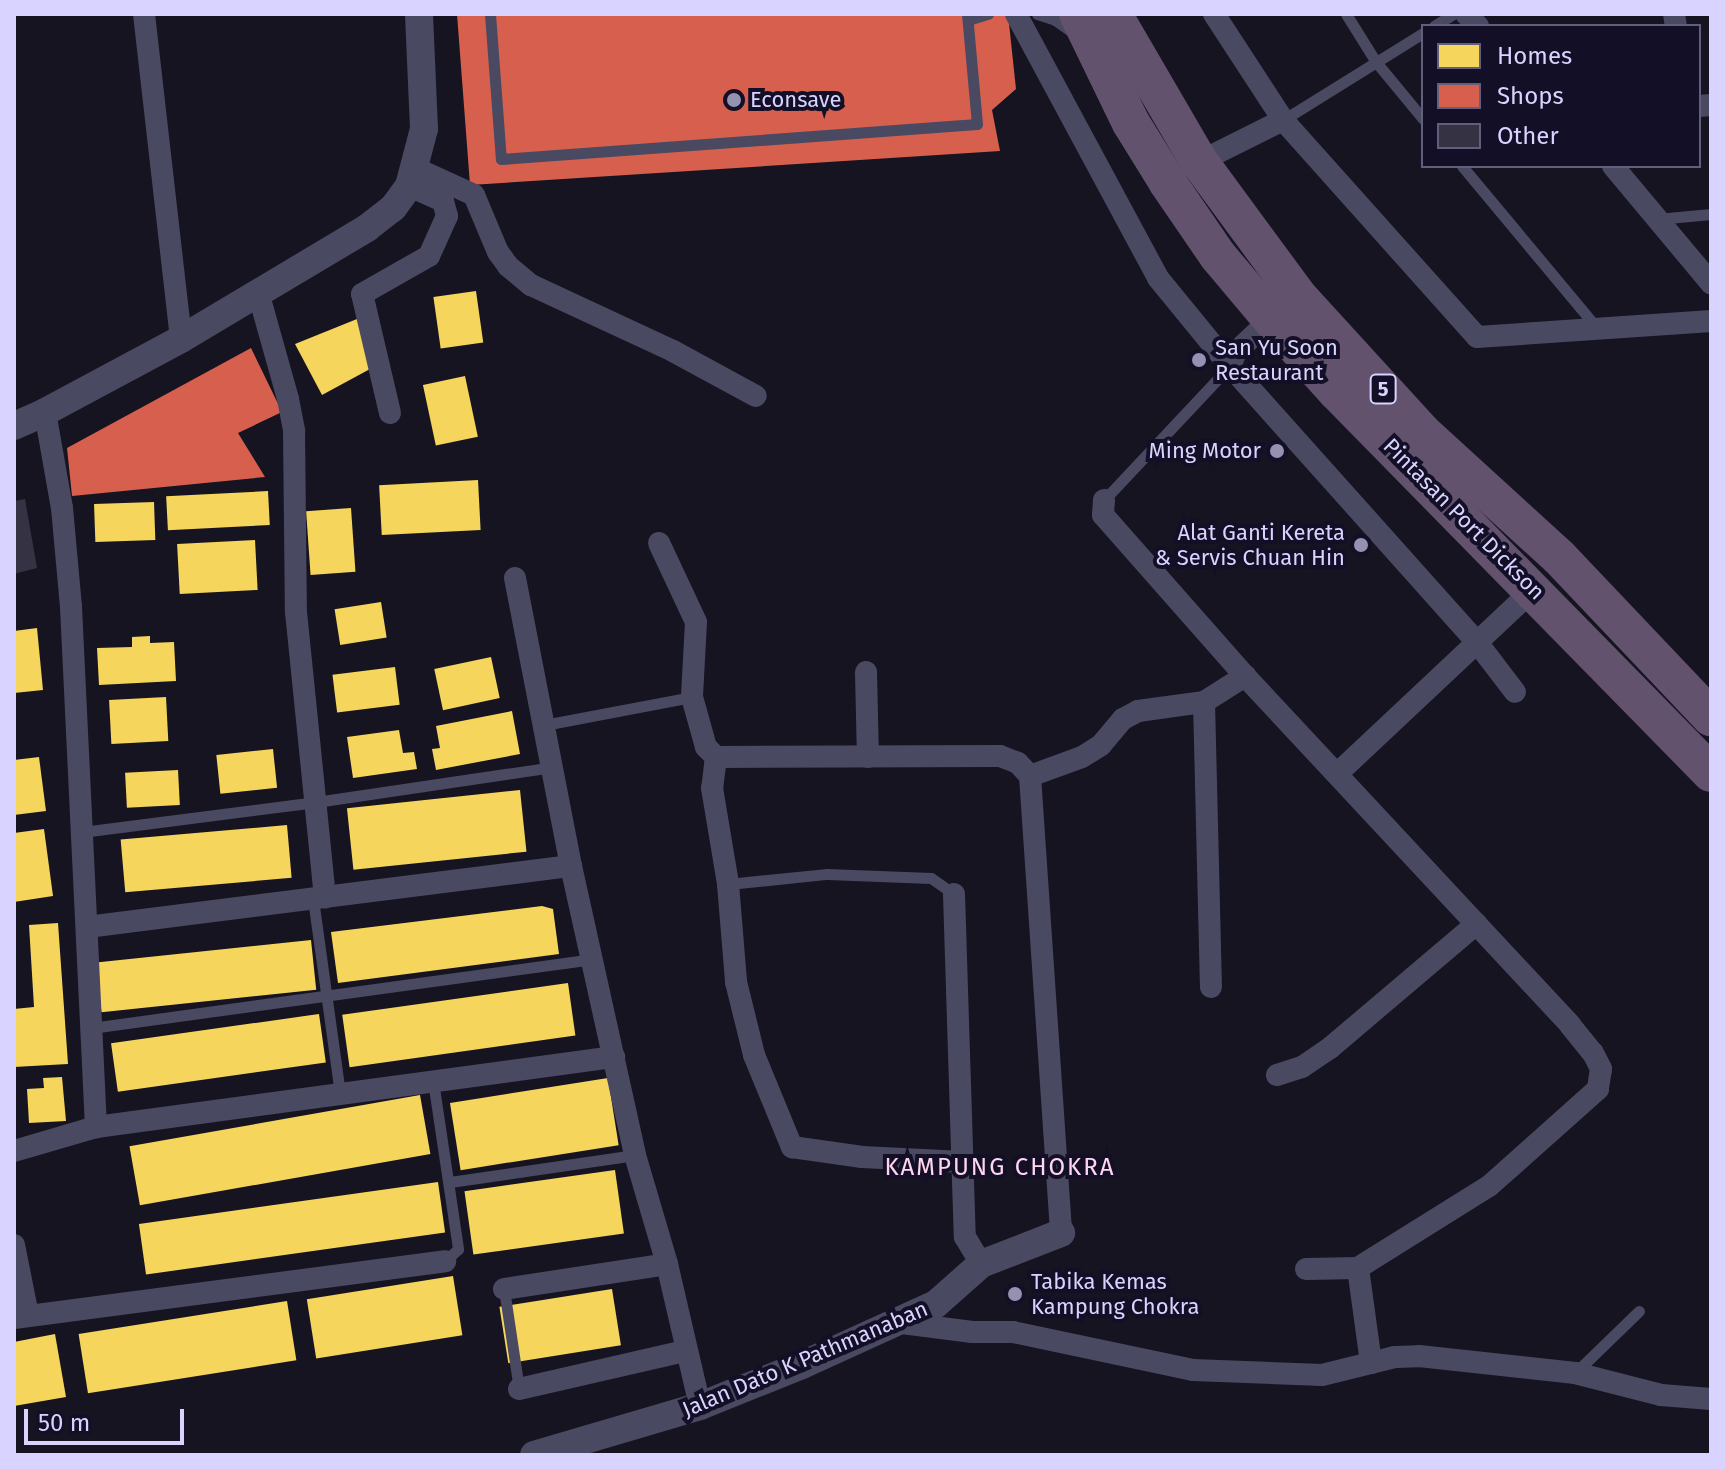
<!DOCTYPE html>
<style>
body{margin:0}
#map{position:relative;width:1725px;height:1469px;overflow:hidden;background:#161421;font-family:"Fira Sans",sans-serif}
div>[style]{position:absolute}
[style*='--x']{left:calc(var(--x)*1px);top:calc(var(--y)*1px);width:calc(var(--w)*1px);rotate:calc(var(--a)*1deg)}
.homes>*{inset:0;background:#f6d55c;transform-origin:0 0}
.shops>*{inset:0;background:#d6604d}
.building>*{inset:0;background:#343243}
.service>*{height:11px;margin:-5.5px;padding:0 5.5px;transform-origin:5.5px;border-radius:5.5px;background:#4a4962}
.minor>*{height:22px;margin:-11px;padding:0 11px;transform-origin:11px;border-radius:11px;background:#4a4962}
.tertiary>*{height:28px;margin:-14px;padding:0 14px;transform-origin:14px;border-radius:14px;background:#4a4962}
.trunk>*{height:38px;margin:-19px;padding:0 19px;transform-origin:19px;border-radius:19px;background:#62526e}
.dots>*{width:22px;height:22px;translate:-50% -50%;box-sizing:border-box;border:4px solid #130f26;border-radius:50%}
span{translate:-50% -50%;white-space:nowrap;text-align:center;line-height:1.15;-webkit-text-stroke:8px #130f26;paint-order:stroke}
.shield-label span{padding:2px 6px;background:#130f26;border:2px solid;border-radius:6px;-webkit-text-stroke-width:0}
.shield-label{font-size:20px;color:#d9d4ff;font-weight:700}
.poi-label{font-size:22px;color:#d9d4ff}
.left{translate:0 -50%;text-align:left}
.right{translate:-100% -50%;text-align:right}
.street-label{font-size:22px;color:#d9d4ff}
.neighbourhood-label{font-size:24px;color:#ffd6f0;letter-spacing:2px}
.frame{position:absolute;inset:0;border:16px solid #d9d4ff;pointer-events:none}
.legend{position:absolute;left:1421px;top:24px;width:280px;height:144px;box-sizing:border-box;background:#130f26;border:2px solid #625e7d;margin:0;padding:10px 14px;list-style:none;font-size:24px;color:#d9d4ff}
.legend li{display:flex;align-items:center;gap:16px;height:40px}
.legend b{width:40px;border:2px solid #625e7d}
.scale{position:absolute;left:24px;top:1409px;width:160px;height:36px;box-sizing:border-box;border:4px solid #d9d4ff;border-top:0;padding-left:10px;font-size:24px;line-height:28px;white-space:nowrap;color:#d9d4ff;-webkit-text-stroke:6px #130f26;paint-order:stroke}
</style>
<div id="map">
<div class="homes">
<i style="left:476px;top:291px;width:52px;height:43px;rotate:82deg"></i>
<i style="clip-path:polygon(357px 319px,370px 369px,322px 395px,295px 344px)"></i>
<i style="left:465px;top:376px;width:62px;height:43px;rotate:78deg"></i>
<i style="left:478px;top:480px;width:50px;height:99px;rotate:87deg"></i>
<i style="left:268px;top:491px;width:34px;height:102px;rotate:87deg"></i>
<i style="left:154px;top:502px;width:38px;height:60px;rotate:88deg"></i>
<i style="left:351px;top:508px;width:64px;height:45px;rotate:86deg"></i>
<i style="left:255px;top:540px;width:50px;height:78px;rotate:87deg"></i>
<i style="left:381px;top:602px;width:36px;height:47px;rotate:81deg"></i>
<i style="clip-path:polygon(37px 628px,43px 690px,14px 693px,14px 631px)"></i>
<i style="clip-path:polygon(150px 636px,150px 643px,174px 642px,176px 681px,99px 685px,97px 648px,132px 647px,132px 637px)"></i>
<i style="left:491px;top:657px;width:42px;height:58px;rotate:78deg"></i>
<i style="left:395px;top:667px;width:38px;height:63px;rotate:83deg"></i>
<i style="left:166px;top:697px;width:44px;height:57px;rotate:87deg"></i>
<i style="clip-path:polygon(512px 711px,520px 754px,436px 770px,432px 749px,440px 748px,436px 726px)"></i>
<i style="clip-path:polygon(399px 730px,403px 753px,414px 752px,417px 769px,353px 778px,347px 737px)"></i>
<i style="left:273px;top:749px;width:39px;height:57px;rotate:84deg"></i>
<i style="clip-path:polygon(39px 757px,46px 811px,14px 815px,14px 760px)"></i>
<i style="left:178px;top:770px;width:35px;height:53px;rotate:87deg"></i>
<i style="left:520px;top:790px;width:62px;height:174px;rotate:84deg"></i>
<i style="left:287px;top:825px;width:53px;height:167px;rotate:85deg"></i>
<i style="clip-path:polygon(44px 829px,53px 896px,14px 902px,14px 833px)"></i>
<i style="clip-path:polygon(542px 906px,553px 909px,559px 954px,338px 983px,331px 932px)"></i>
<i style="clip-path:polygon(58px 923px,68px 1064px,14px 1067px,14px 1009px,34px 1007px,29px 925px)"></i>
<i style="left:311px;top:940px;width:50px;height:216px;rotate:84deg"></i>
<i style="left:568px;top:983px;width:53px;height:228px;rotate:82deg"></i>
<i style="left:319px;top:1014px;width:49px;height:210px;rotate:82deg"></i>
<i style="clip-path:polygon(62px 1077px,66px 1121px,29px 1123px,27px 1089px,44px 1088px,43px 1078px)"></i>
<i style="left:608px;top:1078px;width:68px;height:160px;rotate:81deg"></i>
<i style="left:420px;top:1095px;width:60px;height:295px;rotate:80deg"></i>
<i style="left:615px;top:1170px;width:64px;height:152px;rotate:82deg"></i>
<i style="left:438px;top:1182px;width:51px;height:302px;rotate:82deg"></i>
<i style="left:453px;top:1276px;width:60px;height:148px;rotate:81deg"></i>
<i style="left:612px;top:1289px;width:57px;height:114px;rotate:81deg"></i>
<i style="left:287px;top:1301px;width:60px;height:211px;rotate:81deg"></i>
<i style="clip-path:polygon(55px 1334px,66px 1397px,14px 1406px,14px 1342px)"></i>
</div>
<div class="shops">
<i style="clip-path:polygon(457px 14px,1008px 14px,1016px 89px,992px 110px,1000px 151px,470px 185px)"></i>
<i style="clip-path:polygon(251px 348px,282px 412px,238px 433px,265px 477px,72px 496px,67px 448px)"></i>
</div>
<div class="building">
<i style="clip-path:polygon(25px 499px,37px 568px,14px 574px,14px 501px)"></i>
</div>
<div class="service">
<i style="--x:490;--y:14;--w:145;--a:85.7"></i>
<i style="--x:501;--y:159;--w:477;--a:-4.2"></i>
<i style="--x:977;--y:124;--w:110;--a:-95.2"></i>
<i style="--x:1037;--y:14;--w:19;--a:18"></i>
<i style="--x:1055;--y:20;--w:24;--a:35"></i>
<i style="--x:1346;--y:14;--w:57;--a:58"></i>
<i style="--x:1376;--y:62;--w:74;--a:50.5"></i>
<i style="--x:968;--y:20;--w:21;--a:-17"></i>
<i style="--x:1434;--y:26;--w:22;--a:-32"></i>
<i style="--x:1283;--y:120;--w:165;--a:-31.9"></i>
<i style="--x:1462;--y:166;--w:209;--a:50.2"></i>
<i style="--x:1657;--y:219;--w:54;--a:-5.3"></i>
<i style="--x:1104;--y:500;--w:184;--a:-46.8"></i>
<i style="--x:544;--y:725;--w:151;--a:-10.7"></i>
<i style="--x:82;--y:832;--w:236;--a:-7.3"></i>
<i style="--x:316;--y:802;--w:239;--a:-8.4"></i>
<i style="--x:728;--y:884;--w:100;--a:-5.8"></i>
<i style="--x:827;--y:874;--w:104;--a:2.2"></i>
<i style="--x:931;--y:878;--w:28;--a:35"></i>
<i style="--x:313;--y:899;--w:197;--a:82.1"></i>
<i style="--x:91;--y:1028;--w:507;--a:-7.83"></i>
<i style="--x:433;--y:1081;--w:170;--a:81.5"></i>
<i style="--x:458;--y:1249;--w:18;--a:137"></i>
<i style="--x:450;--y:1182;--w:187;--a:-8.3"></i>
<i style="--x:504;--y:1289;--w:101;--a:81.5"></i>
<i style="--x:1575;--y:1373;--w:89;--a:-44.1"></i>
</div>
<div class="minor">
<i style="--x:144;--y:14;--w:327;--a:83.5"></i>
<i style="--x:1016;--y:14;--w:300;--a:61.7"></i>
<i style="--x:1158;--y:278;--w:114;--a:50.7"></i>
<i style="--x:1230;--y:366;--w:369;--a:48.2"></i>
<i style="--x:1476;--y:641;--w:64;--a:52.6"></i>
<i style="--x:1214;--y:14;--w:126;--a:56.9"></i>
<i style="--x:1283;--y:120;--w:291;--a:48.2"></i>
<i style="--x:1477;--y:337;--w:235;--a:-3.9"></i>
<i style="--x:1466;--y:14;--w:17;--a:45"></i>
<i style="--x:1674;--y:14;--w:12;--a:81"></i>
<i style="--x:1699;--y:106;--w:12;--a:-5"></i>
<i style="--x:1191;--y:166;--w:103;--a:-26.6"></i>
<i style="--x:1613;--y:166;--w:153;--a:50.1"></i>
<i style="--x:415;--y:168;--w:65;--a:24.6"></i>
<i style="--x:474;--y:195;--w:62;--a:67.2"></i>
<i style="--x:498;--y:252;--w:17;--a:54"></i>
<i style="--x:508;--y:266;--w:30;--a:40"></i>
<i style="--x:531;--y:285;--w:157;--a:24.9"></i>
<i style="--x:673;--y:351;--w:94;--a:28.5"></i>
<i style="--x:258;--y:292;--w:111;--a:74.3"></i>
<i style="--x:288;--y:399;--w:33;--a:79"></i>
<i style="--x:294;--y:431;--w:181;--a:89.4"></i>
<i style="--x:296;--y:612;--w:287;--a:84.2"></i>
<i style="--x:1230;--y:366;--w:15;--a:-67"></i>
<i style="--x:1236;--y:352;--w:48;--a:-43.3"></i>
<i style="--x:45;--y:412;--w:97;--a:80"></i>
<i style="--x:62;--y:508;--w:99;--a:84.8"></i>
<i style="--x:71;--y:607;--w:521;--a:87.25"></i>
<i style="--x:390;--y:413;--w:122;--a:-103.2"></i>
<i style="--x:362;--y:294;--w:77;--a:-29.6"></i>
<i style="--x:429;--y:256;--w:44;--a:-65.8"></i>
<i style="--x:447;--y:216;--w:16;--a:-105"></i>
<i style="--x:443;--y:201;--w:37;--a:-156"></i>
<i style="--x:1104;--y:500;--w:15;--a:94"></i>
<i style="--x:1103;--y:515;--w:215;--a:48.6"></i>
<i style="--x:1245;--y:676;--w:477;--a:47"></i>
<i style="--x:1570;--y:1025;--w:36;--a:51"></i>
<i style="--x:1593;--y:1053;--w:18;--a:63"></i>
<i style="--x:1601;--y:1069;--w:20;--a:99"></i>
<i style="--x:1598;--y:1089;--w:146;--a:138.3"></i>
<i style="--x:1489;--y:1186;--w:155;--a:148"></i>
<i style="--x:1358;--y:1268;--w:52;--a:178.9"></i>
<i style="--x:659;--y:543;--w:87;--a:64.9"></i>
<i style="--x:696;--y:622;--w:75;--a:93.1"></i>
<i style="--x:692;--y:697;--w:52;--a:74.4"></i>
<i style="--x:706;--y:747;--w:14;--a:45"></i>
<i style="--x:716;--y:757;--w:31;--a:97"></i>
<i style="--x:712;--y:788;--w:97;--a:80.5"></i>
<i style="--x:728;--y:884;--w:98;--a:85.3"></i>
<i style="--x:736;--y:982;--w:75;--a:76.1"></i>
<i style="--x:754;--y:1055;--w:100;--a:67.6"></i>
<i style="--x:792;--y:1147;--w:71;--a:8.1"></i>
<i style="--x:862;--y:1157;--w:101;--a:2.8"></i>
<i style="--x:515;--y:578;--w:293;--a:79"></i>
<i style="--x:571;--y:866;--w:296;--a:77.5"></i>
<i style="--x:635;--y:1155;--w:114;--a:73.6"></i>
<i style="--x:667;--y:1264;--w:146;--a:76.9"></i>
<i style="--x:866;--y:672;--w:85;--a:88.7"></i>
<i style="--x:1204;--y:702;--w:285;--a:88.6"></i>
<i style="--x:716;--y:757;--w:284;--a:-0.2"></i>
<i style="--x:1000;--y:756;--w:19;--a:21"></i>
<i style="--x:1018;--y:763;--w:18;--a:47"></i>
<i style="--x:1030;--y:776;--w:458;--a:86.1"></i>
<i style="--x:1338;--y:773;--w:269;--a:-43.2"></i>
<i style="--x:1030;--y:776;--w:55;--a:-20.1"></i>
<i style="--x:1082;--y:757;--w:22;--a:-32"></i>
<i style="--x:1101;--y:745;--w:34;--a:-50"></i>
<i style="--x:1123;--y:719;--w:17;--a:-28"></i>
<i style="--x:1138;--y:711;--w:67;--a:-7.8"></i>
<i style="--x:1204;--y:702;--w:49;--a:-32.4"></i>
<i style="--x:954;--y:894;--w:343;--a:88.2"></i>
<i style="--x:965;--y:1237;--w:31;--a:59"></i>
<i style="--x:87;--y:927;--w:488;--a:-7.2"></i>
<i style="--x:1277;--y:1075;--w:26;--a:-18"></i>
<i style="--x:1302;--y:1067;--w:34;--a:-34"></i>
<i style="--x:1330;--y:1048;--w:192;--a:-40.3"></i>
<i style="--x:14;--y:1151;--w:85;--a:-16.3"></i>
<i style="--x:96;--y:1127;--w:523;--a:-7.7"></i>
<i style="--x:14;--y:1245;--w:71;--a:78.7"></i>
<i style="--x:1358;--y:1268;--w:96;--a:82.2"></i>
<i style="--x:504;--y:1289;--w:165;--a:-8.7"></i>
<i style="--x:14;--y:1318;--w:435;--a:-7.5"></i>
<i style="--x:902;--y:1323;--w:71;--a:7.3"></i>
<i style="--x:972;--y:1332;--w:41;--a:0"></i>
<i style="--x:1013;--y:1332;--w:184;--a:11.9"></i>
<i style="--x:1193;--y:1370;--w:129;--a:2.2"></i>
<i style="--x:1322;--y:1375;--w:75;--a:-13.9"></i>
<i style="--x:1395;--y:1357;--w:24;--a:-2"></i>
<i style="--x:1419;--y:1356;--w:157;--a:6.2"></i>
<i style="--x:1575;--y:1373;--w:89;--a:14.3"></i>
<i style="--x:1661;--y:1395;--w:50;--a:4.6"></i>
<i style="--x:519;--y:1389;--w:170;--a:-12.9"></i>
</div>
<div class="tertiary">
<i style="--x:14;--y:426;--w:34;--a:-24"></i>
<i style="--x:45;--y:412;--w:154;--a:-28.2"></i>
<i style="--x:181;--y:339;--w:217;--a:-30.8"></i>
<i style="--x:367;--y:228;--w:33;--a:-38"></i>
<i style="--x:393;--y:208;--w:27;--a:-54"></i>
<i style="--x:409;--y:186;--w:59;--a:-75.3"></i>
<i style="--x:424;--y:129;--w:115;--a:-92.5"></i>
<i style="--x:534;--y:1455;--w:173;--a:-16.4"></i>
<i style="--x:700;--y:1406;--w:110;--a:-21.9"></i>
<i style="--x:802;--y:1365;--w:147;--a:-24.5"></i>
<i style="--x:936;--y:1304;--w:60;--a:-41.6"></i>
<i style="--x:981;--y:1264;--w:86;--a:-21.2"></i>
</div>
<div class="trunk">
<i style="--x:1078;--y:14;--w:121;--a:64.1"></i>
<i style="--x:1131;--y:123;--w:70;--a:58.3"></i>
<i style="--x:1168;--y:183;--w:88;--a:55.6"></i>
<i style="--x:1218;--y:256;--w:82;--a:49.9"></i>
<i style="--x:1271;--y:319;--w:98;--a:47.9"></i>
<i style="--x:1337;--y:392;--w:534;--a:45.53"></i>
<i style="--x:1113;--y:14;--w:169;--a:59.8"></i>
<i style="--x:1198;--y:160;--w:167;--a:53.7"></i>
<i style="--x:1297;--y:295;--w:185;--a:47.6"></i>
<i style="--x:1422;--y:432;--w:185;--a:42.4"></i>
<i style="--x:1559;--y:557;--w:221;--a:46.5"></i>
</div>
<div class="dots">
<i style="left:734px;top:100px;background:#9591b1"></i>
<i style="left:1199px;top:360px;background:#9591b1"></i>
<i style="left:1277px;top:451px;background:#9591b1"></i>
<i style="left:1361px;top:545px;background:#9591b1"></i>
<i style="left:1015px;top:1294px;background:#9591b1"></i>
</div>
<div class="shield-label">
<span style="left:1383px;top:389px">5</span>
</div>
<div class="poi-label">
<span class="left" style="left:750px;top:100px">Econsave</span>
<span class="left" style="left:1215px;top:360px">San Yu Soon<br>Restaurant</span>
<span class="right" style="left:1261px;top:451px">Ming Motor</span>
<span class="right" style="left:1345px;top:545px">Alat Ganti Kereta<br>&amp; Servis Chuan Hin</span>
<span class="left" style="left:1031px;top:1294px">Tabika Kemas<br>Kampung Chokra</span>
</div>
<div class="street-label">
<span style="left:1464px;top:519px;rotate:45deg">Pintasan Port Dickson</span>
<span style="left:805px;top:1359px;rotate:-23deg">Jalan Dato K Pathmanaban</span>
</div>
<div class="neighbourhood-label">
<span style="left:1000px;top:1168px">KAMPUNG CHOKRA</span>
</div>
<div class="frame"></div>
<ul class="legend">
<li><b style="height:22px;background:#f6d55c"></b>Homes</li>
<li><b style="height:22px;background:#d6604d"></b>Shops</li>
<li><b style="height:22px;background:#343243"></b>Other</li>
</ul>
<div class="scale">50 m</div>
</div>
